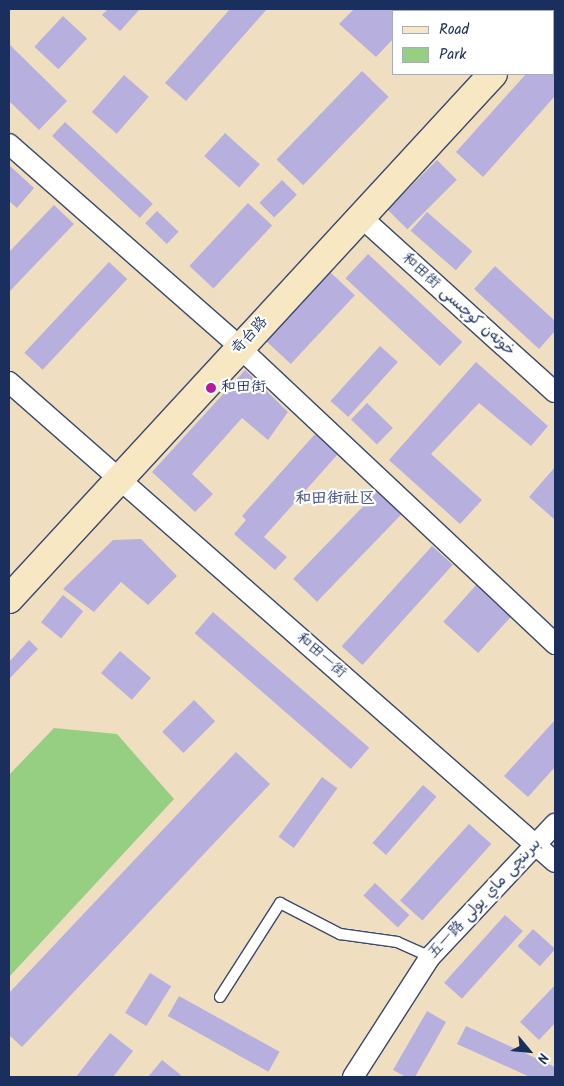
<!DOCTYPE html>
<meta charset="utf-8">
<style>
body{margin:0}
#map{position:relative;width:564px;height:1086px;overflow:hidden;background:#efdfc0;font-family:Kalam,"Playpen Sans Arabic","LXGW WenKai TC",sans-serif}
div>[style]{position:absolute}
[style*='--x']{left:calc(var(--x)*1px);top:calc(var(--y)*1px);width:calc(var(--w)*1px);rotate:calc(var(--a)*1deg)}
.green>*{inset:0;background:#96cf82}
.building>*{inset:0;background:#b7b0de;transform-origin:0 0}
.roads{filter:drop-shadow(1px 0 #3b496d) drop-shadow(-1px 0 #3b496d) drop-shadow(0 1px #3b496d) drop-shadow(0 -1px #3b496d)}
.lane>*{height:10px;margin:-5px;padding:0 5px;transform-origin:5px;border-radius:5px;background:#fff}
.street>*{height:20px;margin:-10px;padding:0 10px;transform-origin:10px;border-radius:10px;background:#fff}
.secondary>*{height:28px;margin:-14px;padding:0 14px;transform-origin:14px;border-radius:14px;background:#f7e8c3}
.dots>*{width:14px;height:14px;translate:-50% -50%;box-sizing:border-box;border:2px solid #fff;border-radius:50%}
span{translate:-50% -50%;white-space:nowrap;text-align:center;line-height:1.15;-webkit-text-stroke:4.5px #fff;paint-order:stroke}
.street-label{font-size:15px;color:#1b2f5e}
.poi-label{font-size:15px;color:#1b2f5e}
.left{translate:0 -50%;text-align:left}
.neighbourhood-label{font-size:16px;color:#525c8b;font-weight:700}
.frame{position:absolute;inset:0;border:10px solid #1b2f5e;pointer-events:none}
.legend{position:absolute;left:392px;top:10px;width:162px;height:65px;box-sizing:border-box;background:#fff;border:1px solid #a4acbf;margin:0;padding:6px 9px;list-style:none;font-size:15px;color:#1b2f5e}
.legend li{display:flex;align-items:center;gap:10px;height:25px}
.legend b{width:25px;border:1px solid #a4acbf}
.north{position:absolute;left:504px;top:1026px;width:50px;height:50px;-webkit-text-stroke:4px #fff;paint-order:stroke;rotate:118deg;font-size:14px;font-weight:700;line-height:20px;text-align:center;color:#1b2f5e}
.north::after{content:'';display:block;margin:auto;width:18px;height:22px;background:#1b2f5e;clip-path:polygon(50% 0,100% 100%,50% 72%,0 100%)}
</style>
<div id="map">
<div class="green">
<i style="clip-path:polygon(54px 728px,117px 734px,174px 799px,9px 977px,9px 775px)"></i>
</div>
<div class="building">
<i style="clip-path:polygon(108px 9px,140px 9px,120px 31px,102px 15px)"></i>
<i style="clip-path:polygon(230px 9px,267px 9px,186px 101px,165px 83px)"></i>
<i style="clip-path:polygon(354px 9px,420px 9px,393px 11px,393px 39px,376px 57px,339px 24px)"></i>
<i style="left:63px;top:16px;width:33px;height:42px;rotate:43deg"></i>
<i style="clip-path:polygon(555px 41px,555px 96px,483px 177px,456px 152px,526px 74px,553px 74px)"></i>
<i style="clip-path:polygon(9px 44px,67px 101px,39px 130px,9px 101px)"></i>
<i style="left:362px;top:71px;width:37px;height:123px;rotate:44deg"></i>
<i style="left:124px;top:75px;width:33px;height:49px;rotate:41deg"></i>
<i style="left:65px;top:122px;width:120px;height:19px;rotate:43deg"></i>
<i style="left:225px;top:133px;width:47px;height:31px;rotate:42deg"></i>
<i style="left:437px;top:160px;width:28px;height:70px;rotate:45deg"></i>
<i style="clip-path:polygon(9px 165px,34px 188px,17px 208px,9px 201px)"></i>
<i style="left:282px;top:180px;width:21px;height:32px;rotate:45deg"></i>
<i style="left:248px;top:203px;width:33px;height:86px;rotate:43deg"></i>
<i style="clip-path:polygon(54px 205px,74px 224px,9px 292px,9px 252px)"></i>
<i style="left:157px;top:211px;width:30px;height:17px;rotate:44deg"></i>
<i style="left:427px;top:212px;width:60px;height:25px;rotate:41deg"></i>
<i style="left:368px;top:254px;width:129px;height:33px;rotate:43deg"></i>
<i style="left:109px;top:262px;width:25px;height:124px;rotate:43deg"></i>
<i style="clip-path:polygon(495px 266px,555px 321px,555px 331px,539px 349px,474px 289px)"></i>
<i style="left:330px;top:272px;width:34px;height:94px;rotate:43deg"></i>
<i style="left:380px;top:346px;width:24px;height:74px;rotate:42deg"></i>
<i style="clip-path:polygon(476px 362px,548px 426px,531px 446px,479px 403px,431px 454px,482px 500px,460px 524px,389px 460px)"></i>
<i style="clip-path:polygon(245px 370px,288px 412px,268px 440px,242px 418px,192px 474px,213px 494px,195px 512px,152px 472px)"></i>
<i style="left:367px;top:403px;width:36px;height:23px;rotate:44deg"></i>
<i style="clip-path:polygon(315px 434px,338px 454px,264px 537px,287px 557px,275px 570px,234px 534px,246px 520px,242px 516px)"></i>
<i style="clip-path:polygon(555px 467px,555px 518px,554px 519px,529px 497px)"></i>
<i style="left:378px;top:491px;width:33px;height:122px;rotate:44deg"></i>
<i style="clip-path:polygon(141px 539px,177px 576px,148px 605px,121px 582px,94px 612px,63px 589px,113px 540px)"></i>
<i style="left:432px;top:546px;width:28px;height:135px;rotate:42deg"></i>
<i style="left:478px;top:583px;width:47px;height:52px;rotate:42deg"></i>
<i style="left:63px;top:595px;width:26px;height:35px;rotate:39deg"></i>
<i style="left:213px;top:612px;width:207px;height:28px;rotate:41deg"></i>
<i style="clip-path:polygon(29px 640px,38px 649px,9px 679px,9px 662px)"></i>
<i style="left:120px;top:651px;width:41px;height:29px;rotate:41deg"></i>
<i style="left:194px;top:700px;width:30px;height:45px;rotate:45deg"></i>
<i style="clip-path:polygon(555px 720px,555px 767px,528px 797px,504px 776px)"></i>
<i style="clip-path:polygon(236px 752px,270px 784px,22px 1047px,9px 1035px,9px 993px)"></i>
<i style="left:322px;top:777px;width:19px;height:74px;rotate:36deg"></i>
<i style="left:423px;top:785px;width:18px;height:77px;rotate:41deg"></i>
<i style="left:469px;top:824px;width:30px;height:103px;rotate:42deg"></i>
<i style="left:375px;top:883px;width:47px;height:17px;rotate:43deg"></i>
<i style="left:505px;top:915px;width:24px;height:91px;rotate:42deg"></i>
<i style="left:533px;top:929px;width:30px;height:23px;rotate:42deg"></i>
<i style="left:150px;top:973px;width:25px;height:47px;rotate:32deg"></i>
<i style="clip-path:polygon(555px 985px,555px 1023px,539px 1040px,520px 1022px)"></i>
<i style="left:179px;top:996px;width:115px;height:23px;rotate:29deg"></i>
<i style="clip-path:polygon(427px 1011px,446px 1022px,415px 1077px,406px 1077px,393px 1070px)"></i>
<i style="clip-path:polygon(466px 1026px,555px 1067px,555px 1077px,530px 1077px,457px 1044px)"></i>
<i style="clip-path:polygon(110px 1033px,133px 1051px,113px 1077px,76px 1077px)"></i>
<i style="clip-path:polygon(162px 1060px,181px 1075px,179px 1077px,148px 1077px)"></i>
</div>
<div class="roads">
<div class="lane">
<i style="--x:220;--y:997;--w:112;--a:-57.4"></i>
<i style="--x:280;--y:903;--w:68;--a:27.3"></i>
<i style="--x:340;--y:934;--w:58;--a:8"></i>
<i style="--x:397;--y:942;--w:36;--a:24"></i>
</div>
<div class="street">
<i style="--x:9;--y:144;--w:293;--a:41.3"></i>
<i style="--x:361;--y:217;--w:261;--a:42.1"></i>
<i style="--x:239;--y:347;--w:434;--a:43.2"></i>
<i style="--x:9;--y:382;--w:727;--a:41.32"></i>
<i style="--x:353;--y:1077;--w:143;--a:-57.3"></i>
<i style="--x:430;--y:957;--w:183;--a:-46.8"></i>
</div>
<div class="secondary">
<i style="--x:550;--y:11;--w:3;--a:-45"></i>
<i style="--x:9;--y:599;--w:714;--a:-47.33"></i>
</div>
</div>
<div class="dots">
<i style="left:211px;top:388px;background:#b5179e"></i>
</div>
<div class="street-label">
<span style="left:458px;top:305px;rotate:42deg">和田街 خوتەن كوچىسى</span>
<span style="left:250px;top:336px;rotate:-47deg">奇台路</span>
<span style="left:321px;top:656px;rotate:41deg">和田一街</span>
<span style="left:485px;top:899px;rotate:-47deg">五一路 بىرىنچى ماي يولى</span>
</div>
<div class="poi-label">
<span class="left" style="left:221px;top:388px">和田街</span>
</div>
<div class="neighbourhood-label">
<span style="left:335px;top:499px">和田街社区</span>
</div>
<div class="frame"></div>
<ul class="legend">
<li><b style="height:6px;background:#f7e8c3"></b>Road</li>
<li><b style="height:14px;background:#96cf82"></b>Park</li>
</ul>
<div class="north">N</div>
</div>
